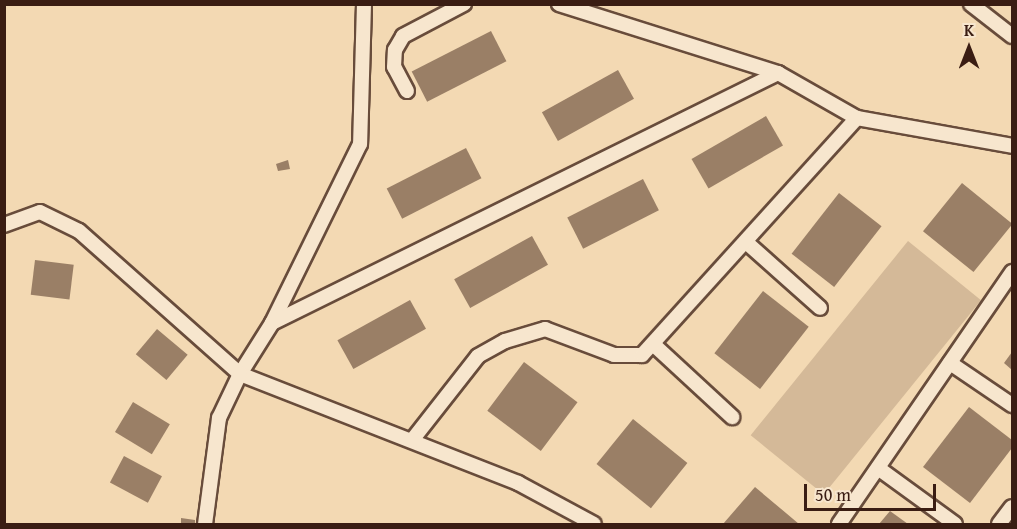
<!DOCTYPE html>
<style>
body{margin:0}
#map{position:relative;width:1017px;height:529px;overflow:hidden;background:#f3d9b3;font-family:"Gentium Book Plus",serif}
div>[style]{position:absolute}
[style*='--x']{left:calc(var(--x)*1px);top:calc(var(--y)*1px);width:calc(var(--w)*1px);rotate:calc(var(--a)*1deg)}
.green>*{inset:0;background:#d4b998;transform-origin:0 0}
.building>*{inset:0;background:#9a7f66;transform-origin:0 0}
.roads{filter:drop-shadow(2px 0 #684c3b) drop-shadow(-2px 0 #684c3b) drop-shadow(0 2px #684c3b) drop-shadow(0 -2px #684c3b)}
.street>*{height:14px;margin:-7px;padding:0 7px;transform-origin:7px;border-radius:7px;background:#f7e6ce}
span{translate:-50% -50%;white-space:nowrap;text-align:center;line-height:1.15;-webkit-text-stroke:6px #f7e6ce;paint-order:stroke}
.frame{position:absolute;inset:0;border:6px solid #3a1d13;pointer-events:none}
.north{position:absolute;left:939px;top:18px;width:60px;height:60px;-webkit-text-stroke:4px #f7e6ce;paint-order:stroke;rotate:0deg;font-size:16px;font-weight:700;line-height:24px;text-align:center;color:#3a1d13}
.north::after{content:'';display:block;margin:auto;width:21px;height:27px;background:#3a1d13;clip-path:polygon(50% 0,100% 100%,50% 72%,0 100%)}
.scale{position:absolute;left:804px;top:484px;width:132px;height:27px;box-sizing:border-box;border:3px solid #3a1d13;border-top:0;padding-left:8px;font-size:18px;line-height:21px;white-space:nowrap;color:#3a1d13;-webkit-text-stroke:4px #f7e6ce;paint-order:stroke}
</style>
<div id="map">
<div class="green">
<i style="left:908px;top:241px;width:94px;height:250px;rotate:39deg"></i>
</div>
<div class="building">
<i style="left:491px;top:31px;width:34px;height:89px;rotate:63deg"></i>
<i style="left:618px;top:70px;width:33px;height:87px;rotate:61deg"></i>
<i style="left:766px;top:116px;width:34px;height:86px;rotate:60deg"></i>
<i style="left:466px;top:148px;width:34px;height:89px;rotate:63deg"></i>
<i style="clip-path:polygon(288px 160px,290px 169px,278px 171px,276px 164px)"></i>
<i style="left:643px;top:179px;width:35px;height:85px;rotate:63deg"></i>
<i style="left:962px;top:183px;width:65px;height:62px;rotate:39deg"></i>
<i style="left:839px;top:193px;width:54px;height:77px;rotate:38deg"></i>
<i style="left:532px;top:236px;width:33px;height:89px;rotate:61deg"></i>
<i style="left:35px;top:260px;width:39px;height:35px;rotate:7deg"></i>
<i style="left:763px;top:291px;width:58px;height:79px;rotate:38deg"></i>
<i style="left:410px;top:300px;width:33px;height:83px;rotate:61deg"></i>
<i style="left:157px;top:329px;width:40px;height:33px;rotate:40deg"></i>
<i style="clip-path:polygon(1012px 352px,1012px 370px,1004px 363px)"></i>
<i style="left:524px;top:362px;width:67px;height:61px;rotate:37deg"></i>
<i style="left:133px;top:402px;width:43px;height:35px;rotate:31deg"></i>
<i style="clip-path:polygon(969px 407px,1012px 440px,1012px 448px,970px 503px,923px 467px)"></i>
<i style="left:633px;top:419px;width:70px;height:58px;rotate:39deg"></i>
<i style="left:124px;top:456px;width:43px;height:30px;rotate:28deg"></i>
<i style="clip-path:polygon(755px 487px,799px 524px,723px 524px)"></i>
<i style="clip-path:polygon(890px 511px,908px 524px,879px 524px)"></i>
<i style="clip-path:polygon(181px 518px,195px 520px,195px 524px,181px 524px)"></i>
</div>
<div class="roads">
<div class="street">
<i style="--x:364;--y:4;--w:140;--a:91.6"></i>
<i style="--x:360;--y:144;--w:199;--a:116.2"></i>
<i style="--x:272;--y:323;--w:60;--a:122.1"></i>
<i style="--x:240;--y:374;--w:299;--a:21.4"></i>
<i style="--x:518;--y:483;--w:86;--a:28.3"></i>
<i style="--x:559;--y:4;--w:230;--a:17.5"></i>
<i style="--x:778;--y:73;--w:91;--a:29.7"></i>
<i style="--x:857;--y:118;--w:158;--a:10.2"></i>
<i style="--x:971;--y:4;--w:52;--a:38"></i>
<i style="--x:407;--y:91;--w:27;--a:-118"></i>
<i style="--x:394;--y:67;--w:17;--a:-87"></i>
<i style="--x:395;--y:50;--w:16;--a:-60"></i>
<i style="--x:403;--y:36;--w:69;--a:-27.7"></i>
<i style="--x:4;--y:225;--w:38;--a:-20"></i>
<i style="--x:40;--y:212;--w:43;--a:26"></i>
<i style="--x:79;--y:231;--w:215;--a:41.6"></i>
<i style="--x:240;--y:374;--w:49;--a:115.5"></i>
<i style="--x:219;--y:418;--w:107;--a:97.5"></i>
<i style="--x:746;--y:242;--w:99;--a:41.7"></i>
<i style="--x:272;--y:323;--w:564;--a:-26.29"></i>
<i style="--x:653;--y:344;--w:108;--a:42.7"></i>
<i style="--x:950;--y:363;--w:75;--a:34.1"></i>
<i style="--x:413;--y:439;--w:105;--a:-51.9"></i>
<i style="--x:478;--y:356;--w:31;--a:-29"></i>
<i style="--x:505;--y:341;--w:42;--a:-16.7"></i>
<i style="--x:545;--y:329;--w:74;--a:20.6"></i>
<i style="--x:614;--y:355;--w:28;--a:0"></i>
<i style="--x:642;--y:355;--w:320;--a:-47.8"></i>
<i style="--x:878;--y:468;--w:95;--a:36"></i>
<i style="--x:839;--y:524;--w:306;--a:-55.5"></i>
<i style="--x:999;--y:524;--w:21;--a:-53"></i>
</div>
</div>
<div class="frame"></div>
<div class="north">K</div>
<div class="scale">50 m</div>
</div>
